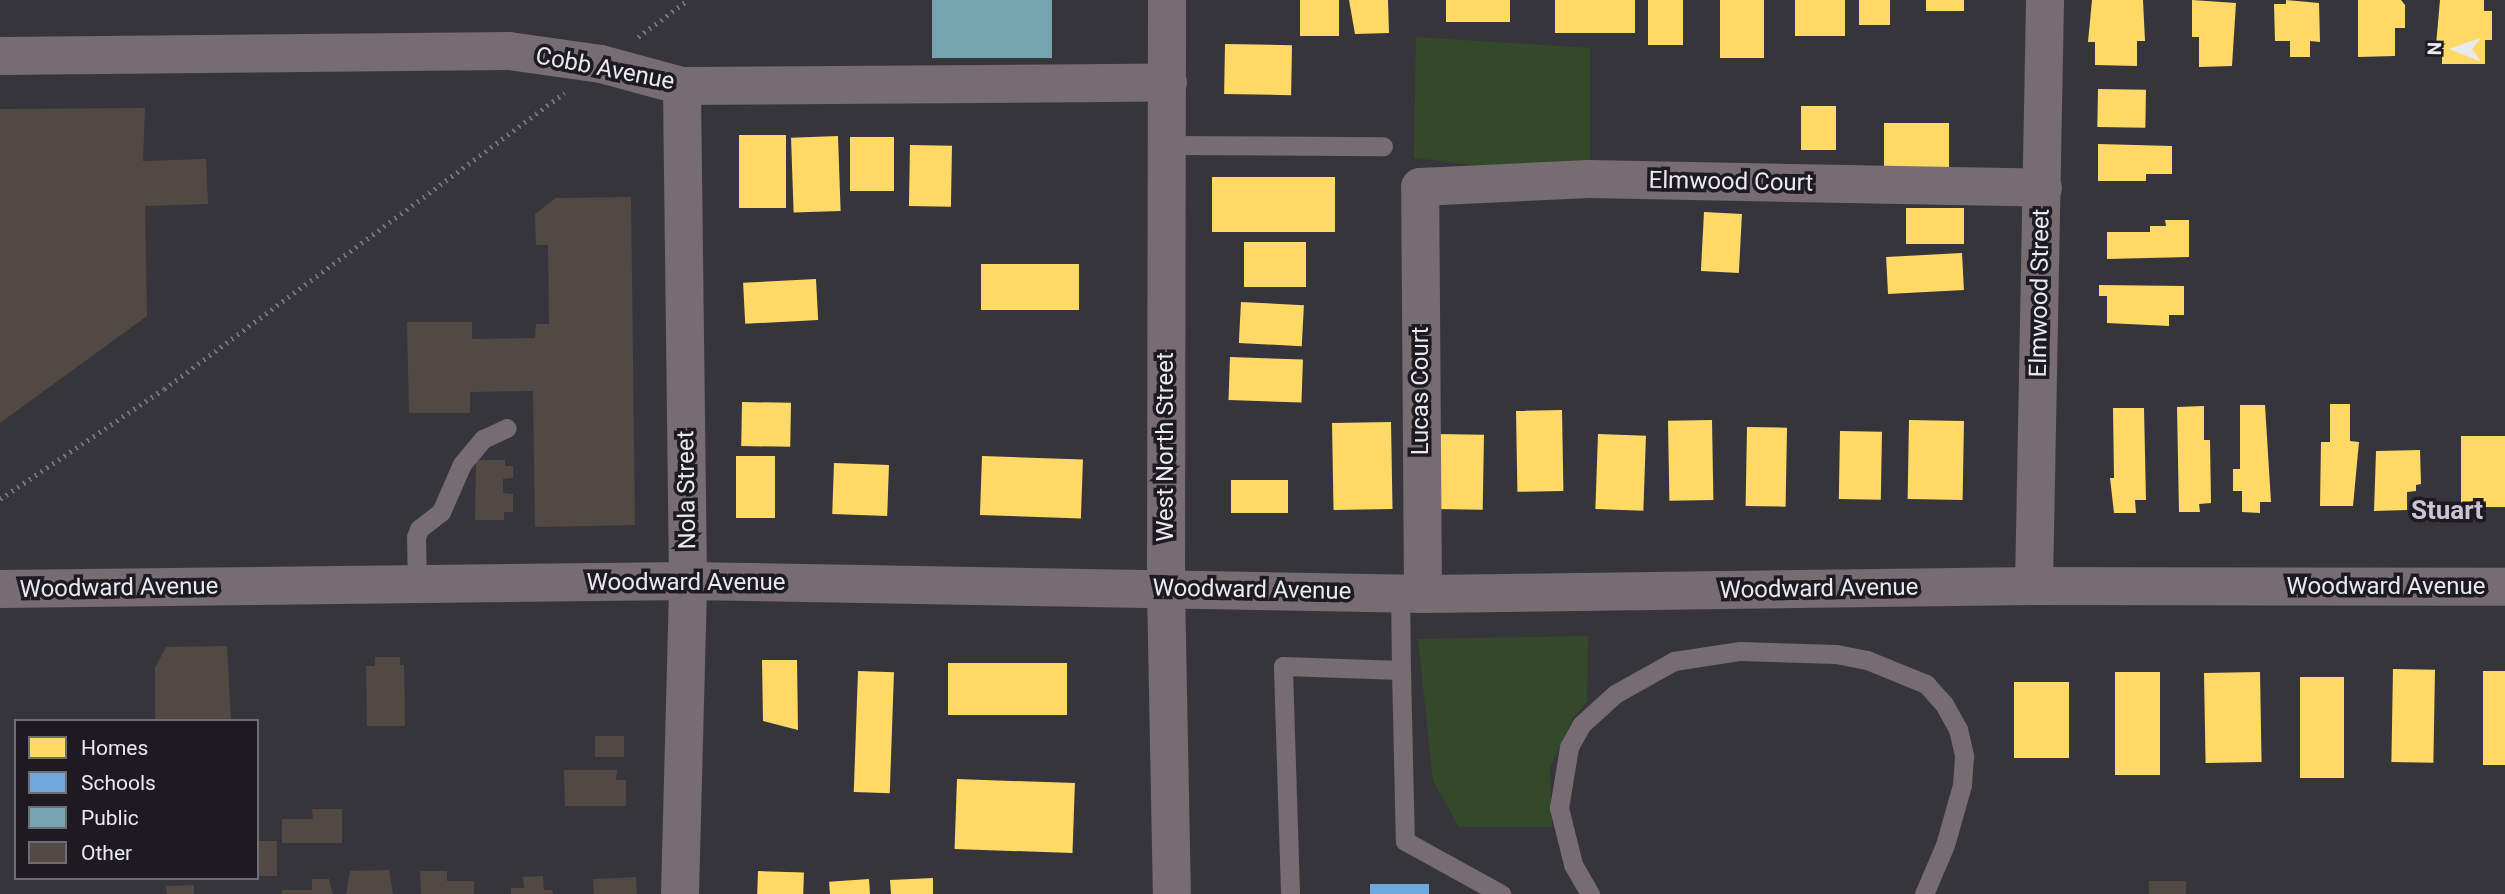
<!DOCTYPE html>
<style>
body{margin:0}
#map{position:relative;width:2505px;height:894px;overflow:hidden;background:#37353c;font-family:Roboto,sans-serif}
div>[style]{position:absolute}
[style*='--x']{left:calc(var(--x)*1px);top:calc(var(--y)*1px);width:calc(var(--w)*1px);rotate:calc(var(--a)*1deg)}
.green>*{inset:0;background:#34482a}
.homes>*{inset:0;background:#ffd966;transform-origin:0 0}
.schools>*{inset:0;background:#6fa8dc;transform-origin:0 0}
.public>*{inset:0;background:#76a5af;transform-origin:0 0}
.building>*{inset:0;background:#524944;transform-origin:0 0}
.path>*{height:4.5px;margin-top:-2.25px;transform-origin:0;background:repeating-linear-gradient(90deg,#787074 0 2px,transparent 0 7px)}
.service>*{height:19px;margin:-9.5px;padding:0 9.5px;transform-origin:9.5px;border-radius:9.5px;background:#766c71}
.minor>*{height:38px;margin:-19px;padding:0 19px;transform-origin:19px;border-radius:19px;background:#766c71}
.tertiary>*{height:38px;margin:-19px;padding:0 19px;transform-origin:19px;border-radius:19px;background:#766c71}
span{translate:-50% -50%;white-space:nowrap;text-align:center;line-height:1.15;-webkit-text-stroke:7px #1d1b21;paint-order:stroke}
.street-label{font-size:24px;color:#eae8f0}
.neighbourhood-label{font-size:26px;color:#cac5d5;font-weight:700}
.legend{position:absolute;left:14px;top:719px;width:245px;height:161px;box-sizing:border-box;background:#1d1b21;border:2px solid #6f6d74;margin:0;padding:9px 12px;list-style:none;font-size:21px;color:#eae8f0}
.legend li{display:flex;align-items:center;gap:14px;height:35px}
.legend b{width:35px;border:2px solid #6f6d74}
.north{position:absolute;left:2421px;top:14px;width:70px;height:70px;-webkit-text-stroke:5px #1d1b21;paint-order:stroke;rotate:271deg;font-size:19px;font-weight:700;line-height:28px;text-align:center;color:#eae8f0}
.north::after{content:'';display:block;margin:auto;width:24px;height:32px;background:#eae8f0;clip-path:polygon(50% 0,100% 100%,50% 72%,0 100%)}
</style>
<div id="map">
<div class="green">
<i style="clip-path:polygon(1416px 37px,1590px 48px,1590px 179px,1414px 158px)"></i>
<i style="clip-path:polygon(1588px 636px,1587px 702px,1573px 718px,1550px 768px,1552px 827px,1459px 827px,1433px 781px,1418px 639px)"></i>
</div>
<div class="homes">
<i style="left:1300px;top:0;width:39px;height:36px"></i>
<i style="clip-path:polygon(1349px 0,1388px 0,1389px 33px,1355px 34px)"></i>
<i style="left:1446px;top:0;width:64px;height:22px"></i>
<i style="left:1555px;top:0;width:80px;height:33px"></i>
<i style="left:1648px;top:0;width:35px;height:45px"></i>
<i style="left:1720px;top:0;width:44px;height:58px"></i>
<i style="left:1795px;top:0;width:50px;height:36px"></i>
<i style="left:1859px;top:0;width:31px;height:25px"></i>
<i style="left:1926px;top:0;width:38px;height:11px"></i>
<i style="clip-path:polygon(2092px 0,2143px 0,2145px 41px,2137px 41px,2137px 66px,2095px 65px,2095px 42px,2088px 42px)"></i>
<i style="clip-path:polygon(2192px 0,2236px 3px,2232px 66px,2199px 67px,2199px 37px,2192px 37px)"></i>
<i style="clip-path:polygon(2286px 0,2319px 3px,2320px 42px,2310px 41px,2310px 57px,2290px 57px,2290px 41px,2275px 41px,2274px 4px,2286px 4px)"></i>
<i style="clip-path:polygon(2358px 0,2401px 0,2405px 5px,2405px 28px,2395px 28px,2395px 56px,2358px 57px)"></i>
<i style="clip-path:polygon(2440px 0,2484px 0,2484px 11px,2492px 11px,2492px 40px,2485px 40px,2485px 64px,2442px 64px,2442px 45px,2436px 45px)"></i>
<i style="left:1225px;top:44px;width:67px;height:50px;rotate:1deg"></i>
<i style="left:2098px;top:89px;width:48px;height:38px;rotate:1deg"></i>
<i style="left:1801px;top:106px;width:35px;height:44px"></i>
<i style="left:1949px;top:123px;width:50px;height:65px;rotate:90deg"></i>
<i style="left:739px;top:135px;width:47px;height:73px"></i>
<i style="left:838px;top:136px;width:75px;height:47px;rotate:88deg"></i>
<i style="left:850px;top:137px;width:44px;height:54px"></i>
<i style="clip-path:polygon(2098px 144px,2172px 146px,2172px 174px,2146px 174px,2146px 181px,2098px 181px)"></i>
<i style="left:910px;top:145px;width:42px;height:61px;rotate:1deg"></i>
<i style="left:1335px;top:177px;width:55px;height:123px;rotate:90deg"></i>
<i style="left:1906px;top:208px;width:58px;height:36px"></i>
<i style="left:1704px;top:212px;width:38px;height:59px;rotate:3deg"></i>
<i style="clip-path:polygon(2165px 220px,2189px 220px,2189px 257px,2107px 259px,2107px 232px,2150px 232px,2150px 226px,2166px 226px)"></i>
<i style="left:1244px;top:242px;width:62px;height:45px"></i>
<i style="left:1962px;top:253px;width:37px;height:76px;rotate:87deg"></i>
<i style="left:1079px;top:264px;width:46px;height:98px;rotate:90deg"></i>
<i style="left:816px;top:279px;width:41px;height:73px;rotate:87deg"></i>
<i style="clip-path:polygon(2099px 285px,2184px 286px,2184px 315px,2169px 315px,2169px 326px,2107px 323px,2107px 296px,2099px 296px)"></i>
<i style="left:1241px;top:302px;width:63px;height:41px;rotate:3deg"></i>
<i style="left:1230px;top:357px;width:73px;height:43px;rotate:2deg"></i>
<i style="left:742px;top:402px;width:49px;height:44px;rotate:1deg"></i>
<i style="clip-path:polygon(2330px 404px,2350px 404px,2350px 441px,2359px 442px,2353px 506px,2320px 506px,2321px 442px,2330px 442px)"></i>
<i style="clip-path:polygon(2240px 405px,2265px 405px,2271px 502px,2260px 502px,2260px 513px,2242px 512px,2242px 491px,2233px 491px,2233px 469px,2240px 469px)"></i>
<i style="clip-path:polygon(2204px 406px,2204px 440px,2210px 440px,2211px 503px,2199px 504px,2200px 512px,2179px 512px,2177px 407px)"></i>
<i style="clip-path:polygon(2113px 408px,2144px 408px,2146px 500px,2135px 500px,2136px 513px,2114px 513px,2110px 478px,2114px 478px)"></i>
<i style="left:1562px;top:410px;width:81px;height:46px;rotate:89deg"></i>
<i style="left:1712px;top:420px;width:80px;height:44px;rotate:89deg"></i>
<i style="left:1909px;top:420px;width:55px;height:79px;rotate:1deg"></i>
<i style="left:1391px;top:422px;width:87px;height:59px;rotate:89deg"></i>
<i style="left:1747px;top:427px;width:40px;height:79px;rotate:1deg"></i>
<i style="left:1840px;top:431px;width:42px;height:68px;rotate:1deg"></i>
<i style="left:1436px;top:434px;width:48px;height:75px;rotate:1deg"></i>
<i style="left:1598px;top:434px;width:48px;height:75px;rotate:2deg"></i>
<i style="left:2461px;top:436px;width:44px;height:71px"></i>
<i style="clip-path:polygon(2420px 450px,2421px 484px,2416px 485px,2416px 491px,2407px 492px,2407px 510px,2374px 511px,2376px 451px)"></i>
<i style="left:736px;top:456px;width:39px;height:62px"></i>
<i style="left:982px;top:456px;width:101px;height:59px;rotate:2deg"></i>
<i style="left:834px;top:463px;width:55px;height:51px;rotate:2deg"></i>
<i style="left:1231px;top:480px;width:57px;height:33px"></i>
<i style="clip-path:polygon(762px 660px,797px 660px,798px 730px,763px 721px)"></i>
<i style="left:948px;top:663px;width:119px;height:52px"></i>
<i style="left:2393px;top:669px;width:42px;height:93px;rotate:1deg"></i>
<i style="left:858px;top:671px;width:36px;height:121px;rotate:2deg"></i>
<i style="left:2483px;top:671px;width:22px;height:94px"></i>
<i style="left:2115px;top:672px;width:45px;height:103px"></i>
<i style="left:2260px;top:672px;width:90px;height:56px;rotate:89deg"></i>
<i style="left:2300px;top:677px;width:44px;height:101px"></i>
<i style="left:2014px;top:682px;width:55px;height:76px"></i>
<i style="left:957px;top:779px;width:118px;height:70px;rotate:2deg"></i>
<i style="left:758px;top:871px;width:46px;height:23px;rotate:2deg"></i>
<i style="clip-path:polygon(933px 878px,933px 894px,891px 894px,890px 880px)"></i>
<i style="left:869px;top:879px;width:15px;height:40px;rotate:86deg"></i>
</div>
<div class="schools">
<i style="left:1370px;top:884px;width:59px;height:10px"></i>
</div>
<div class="public">
<i style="left:932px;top:0;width:120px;height:58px"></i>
</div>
<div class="building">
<i style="clip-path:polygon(145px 108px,143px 161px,206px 159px,208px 204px,145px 206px,147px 316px,0 423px,0 109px)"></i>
<i style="clip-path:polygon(631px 197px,635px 525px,535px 527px,533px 391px,470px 392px,470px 413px,409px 413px,407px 322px,472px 322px,472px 339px,535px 338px,536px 324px,549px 324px,548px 245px,536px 245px,535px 214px,556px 198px)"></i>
<i style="clip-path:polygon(476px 460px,505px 460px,505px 466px,513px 466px,513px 478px,503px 479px,503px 493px,513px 494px,513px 512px,504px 512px,504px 520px,475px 520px)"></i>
<i style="clip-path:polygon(227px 646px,231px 721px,155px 721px,155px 668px,166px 647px)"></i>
<i style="clip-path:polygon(375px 657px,400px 657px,400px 665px,404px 665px,405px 726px,367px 726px,366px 666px,375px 666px)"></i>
<i style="left:595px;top:736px;width:29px;height:21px"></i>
<i style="clip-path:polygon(564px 770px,617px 770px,616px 780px,626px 780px,626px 806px,565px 806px)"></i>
<i style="clip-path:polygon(312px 809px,342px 809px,342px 843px,282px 843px,282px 819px,313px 819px)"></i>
<i style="left:257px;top:841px;width:20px;height:35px"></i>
<i style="clip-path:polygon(389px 870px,393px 894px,346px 894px,350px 871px)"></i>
<i style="clip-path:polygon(420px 871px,447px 871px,447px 881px,474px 881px,474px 894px,421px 894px)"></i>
<i style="clip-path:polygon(543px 876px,544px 890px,552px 890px,553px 894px,511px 894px,511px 888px,524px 888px,523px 877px)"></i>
<i style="left:636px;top:877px;width:17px;height:43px;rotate:87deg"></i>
<i style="clip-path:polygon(312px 879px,329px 879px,333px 894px,282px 894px,282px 890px,312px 890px)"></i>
<i style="left:2149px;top:881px;width:37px;height:13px"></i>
<i style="clip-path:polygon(194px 885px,194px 894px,167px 894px,166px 886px)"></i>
</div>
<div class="path">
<i style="--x:638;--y:37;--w:62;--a:-36.5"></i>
<i style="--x:0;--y:499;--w:197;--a:-33.9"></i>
<i style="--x:164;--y:389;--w:498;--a:-36.5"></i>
</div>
<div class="service">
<i style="--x:1167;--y:145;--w:216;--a:0.3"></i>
<i style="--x:417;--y:585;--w:48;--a:-91.2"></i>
<i style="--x:416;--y:537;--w:9;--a:-69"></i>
<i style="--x:419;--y:529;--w:28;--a:-38"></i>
<i style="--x:441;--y:512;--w:52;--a:-66.4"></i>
<i style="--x:462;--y:464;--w:33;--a:-50"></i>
<i style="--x:483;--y:439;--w:26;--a:-25"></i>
<i style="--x:1401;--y:670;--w:171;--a:88.7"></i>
<i style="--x:1405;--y:841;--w:110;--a:28.9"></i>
<i style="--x:1290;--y:892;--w:226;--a:-91.8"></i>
<i style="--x:1283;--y:666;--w:118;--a:1.9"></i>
<i style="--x:1401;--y:670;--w:77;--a:-90.7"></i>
<i style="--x:1590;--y:894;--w:34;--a:-120"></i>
<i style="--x:1573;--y:864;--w:58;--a:-104"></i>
<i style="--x:1559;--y:808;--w:62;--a:-80.7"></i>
<i style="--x:1569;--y:747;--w:25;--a:-61"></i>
<i style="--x:1581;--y:725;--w:46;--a:-42.4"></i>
<i style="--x:1615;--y:694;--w:68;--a:-29.2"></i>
<i style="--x:1674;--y:661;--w:67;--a:-8.6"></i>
<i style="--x:1740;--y:651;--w:96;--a:1.8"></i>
<i style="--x:1836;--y:654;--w:32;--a:11"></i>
<i style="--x:1867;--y:660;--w:64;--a:22.1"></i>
<i style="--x:1926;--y:684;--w:27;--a:48"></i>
<i style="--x:1944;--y:704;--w:29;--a:61"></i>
<i style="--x:1958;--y:729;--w:28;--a:77"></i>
<i style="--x:1964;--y:756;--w:29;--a:94"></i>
<i style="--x:1962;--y:785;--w:62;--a:105.8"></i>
<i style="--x:1945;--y:845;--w:53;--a:113.2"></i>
</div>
<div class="minor">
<i style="--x:0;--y:56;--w:509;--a:-0.56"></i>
<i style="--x:509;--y:51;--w:93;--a:8"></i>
<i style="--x:601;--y:64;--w:84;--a:15.2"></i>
<i style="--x:682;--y:86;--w:486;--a:-0.4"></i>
<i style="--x:2034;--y:586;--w:586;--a:-88.92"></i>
<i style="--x:0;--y:589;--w:688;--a:-0.67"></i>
<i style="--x:688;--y:581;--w:735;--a:1.01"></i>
<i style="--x:1423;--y:594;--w:611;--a:-0.75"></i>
<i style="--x:2034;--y:586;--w:471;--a:0.1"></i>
<i style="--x:1423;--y:594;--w:407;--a:-90.4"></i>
<i style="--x:1420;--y:187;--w:169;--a:-2.7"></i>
<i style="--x:1589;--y:179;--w:454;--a:1.1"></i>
<i style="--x:680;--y:894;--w:313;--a:-88.5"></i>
<i style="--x:688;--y:581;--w:495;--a:-90.7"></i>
</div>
<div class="tertiary">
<i style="--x:1167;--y:0;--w:588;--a:90.1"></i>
<i style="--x:1166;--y:588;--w:306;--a:88.9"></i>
</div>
<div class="street-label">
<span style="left:605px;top:69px;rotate:11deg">Cobb Avenue</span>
<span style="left:1731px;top:182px;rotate:1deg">Elmwood Court</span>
<span style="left:2040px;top:293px;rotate:-89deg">Elmwood Street</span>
<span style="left:1421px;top:391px;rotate:-90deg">Lucas Court</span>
<span style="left:1166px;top:447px;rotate:-90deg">West North Street</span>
<span style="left:687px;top:490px;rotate:-91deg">Nola Street</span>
<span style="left:686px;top:583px">Woodward Avenue</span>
<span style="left:2386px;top:587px">Woodward Avenue</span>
<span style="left:119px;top:588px;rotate:-1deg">Woodward Avenue</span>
<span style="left:1819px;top:589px;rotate:-1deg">Woodward Avenue</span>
<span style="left:1252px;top:590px;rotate:1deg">Woodward Avenue</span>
</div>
<div class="neighbourhood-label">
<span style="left:2447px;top:511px">Stuart</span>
</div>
<ul class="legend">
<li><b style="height:19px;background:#ffd966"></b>Homes</li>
<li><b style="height:19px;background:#6fa8dc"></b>Schools</li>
<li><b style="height:19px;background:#76a5af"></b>Public</li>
<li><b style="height:19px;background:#524944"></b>Other</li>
</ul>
<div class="north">N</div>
</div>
